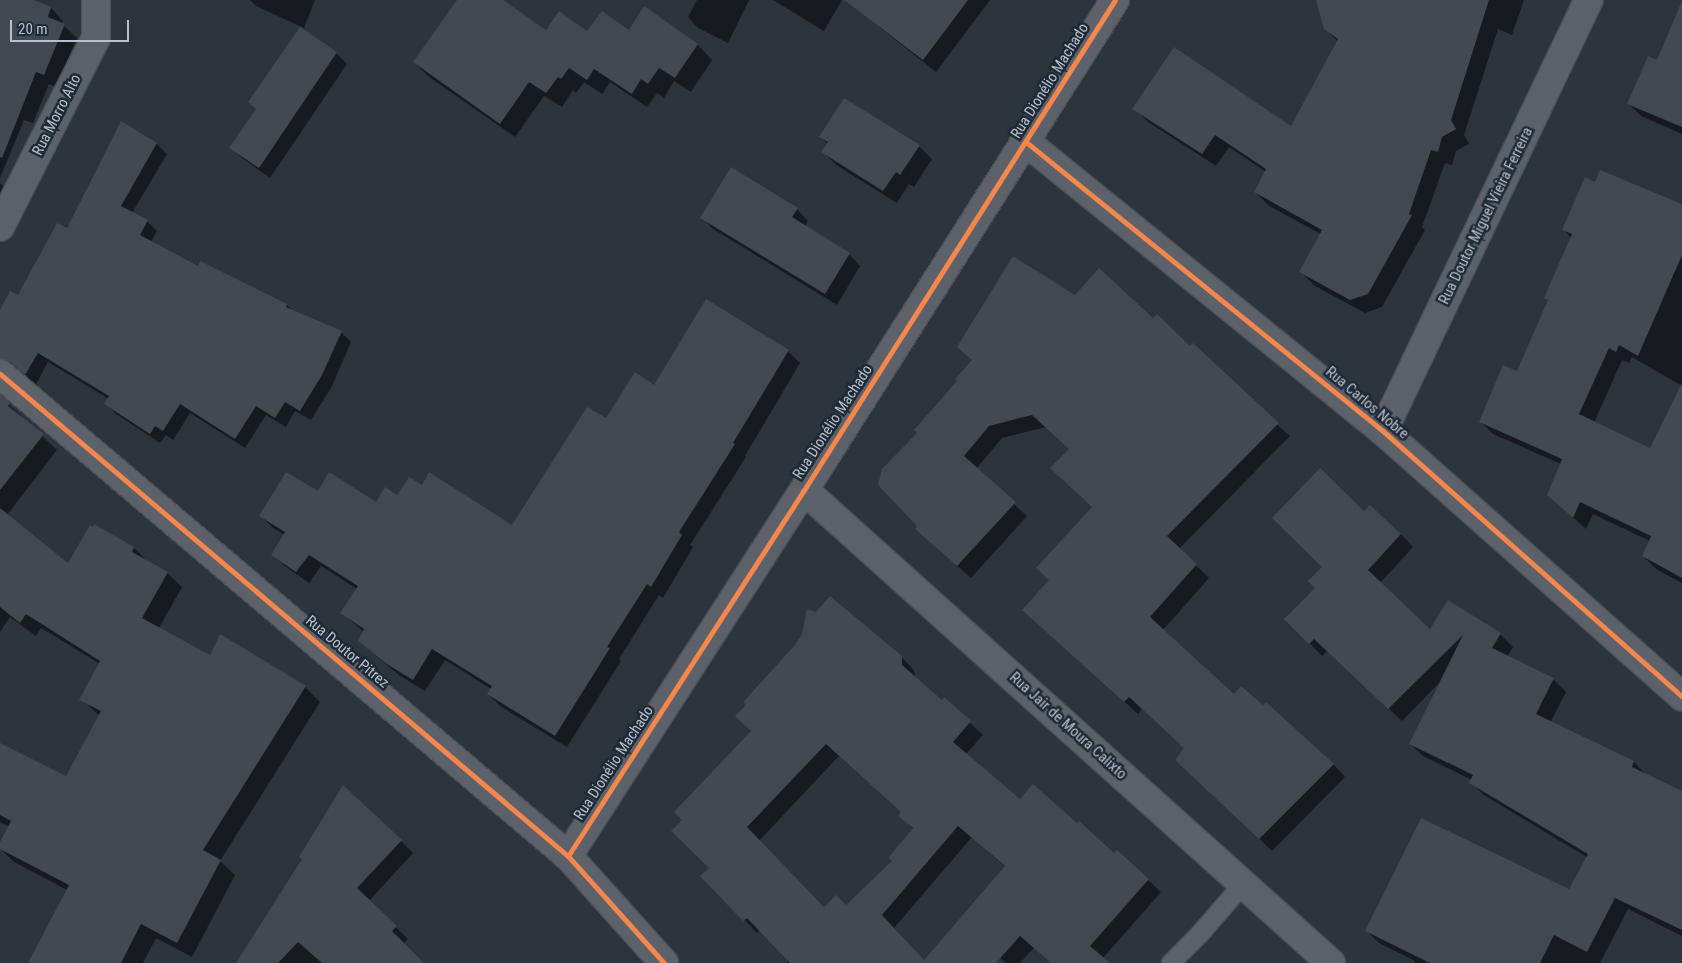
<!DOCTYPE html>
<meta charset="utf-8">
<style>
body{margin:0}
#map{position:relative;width:1682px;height:963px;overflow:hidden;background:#2c343c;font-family:"Roboto Condensed",sans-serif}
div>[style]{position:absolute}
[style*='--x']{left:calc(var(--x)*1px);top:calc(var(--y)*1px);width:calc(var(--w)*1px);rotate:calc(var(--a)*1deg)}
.shadow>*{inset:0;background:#0007}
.building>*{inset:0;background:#434950}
.roads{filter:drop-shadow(1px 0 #4b5056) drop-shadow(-1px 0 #4b5056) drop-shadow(0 1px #4b5056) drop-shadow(0 -1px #4b5056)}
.service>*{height:18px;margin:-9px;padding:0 9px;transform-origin:9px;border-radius:9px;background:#5d626a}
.minor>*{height:28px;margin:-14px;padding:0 14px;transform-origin:14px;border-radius:14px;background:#5d626a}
.cycleway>*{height:5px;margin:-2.5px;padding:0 2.5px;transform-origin:2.5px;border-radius:2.5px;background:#f5874c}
span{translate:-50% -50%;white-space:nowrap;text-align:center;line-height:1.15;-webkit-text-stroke:5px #1f2a37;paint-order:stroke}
.street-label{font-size:15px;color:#b8c0cc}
.scale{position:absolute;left:10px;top:20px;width:119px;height:22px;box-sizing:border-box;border:2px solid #b8c0cc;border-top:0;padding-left:6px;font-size:15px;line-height:18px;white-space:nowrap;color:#b8c0cc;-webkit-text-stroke:4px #1f2a37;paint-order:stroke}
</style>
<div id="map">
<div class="shadow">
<i style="clip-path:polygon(0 0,30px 0,51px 8px,63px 21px,62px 24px,77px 38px,56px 87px,49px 84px,33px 123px,24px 120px,0 178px)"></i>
<i style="clip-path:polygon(250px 0,315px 0,304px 28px,256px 6px)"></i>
<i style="clip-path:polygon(458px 0,500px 0,546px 32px,629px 31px,644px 8px,698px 45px,712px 60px,691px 92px,674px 81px,664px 98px,657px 93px,647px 107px,610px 82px,602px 94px,584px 82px,576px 93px,573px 90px,562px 107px,544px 96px,515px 137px,429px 77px,414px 62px)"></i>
<i style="clip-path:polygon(697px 0,749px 0,728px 43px,698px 28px,688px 17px)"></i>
<i style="clip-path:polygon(773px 0,842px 0,824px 31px)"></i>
<i style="clip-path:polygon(845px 0,990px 0,936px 72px)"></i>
<i style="clip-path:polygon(1317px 0,1524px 0,1512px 35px,1498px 29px,1464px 135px,1469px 144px,1456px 151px,1452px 165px,1445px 163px,1422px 227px,1425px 230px,1382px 307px,1365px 313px,1315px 286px,1301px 272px,1321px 234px,1269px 206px,1255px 192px,1266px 172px,1229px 147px,1216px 166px,1148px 122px,1134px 108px,1291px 128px,1338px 42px,1325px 28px)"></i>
<i style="clip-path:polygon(1682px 8px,1682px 134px,1641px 116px,1629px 104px,1657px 62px)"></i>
<i style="clip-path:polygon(336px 53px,347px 64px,270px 178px,242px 158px,231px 148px)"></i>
<i style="clip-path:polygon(122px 123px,157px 144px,167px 154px,132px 213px,147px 221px,157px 231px,151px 242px,198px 267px,201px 263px,287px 305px,292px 310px,341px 332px,351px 342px,332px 386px,311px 420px,295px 411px,286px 427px,266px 415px,245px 448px,190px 413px,173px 440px,166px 435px,160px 443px,116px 414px,106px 404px,109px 399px,48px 362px,36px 384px,19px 371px,0 348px,0 313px,19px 297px,68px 229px)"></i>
<i style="clip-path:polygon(821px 137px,919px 146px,932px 159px,914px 187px,909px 184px,897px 203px,836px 165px,823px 152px,828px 144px)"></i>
<i style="clip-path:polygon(0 183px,10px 194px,0 208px)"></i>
<i style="clip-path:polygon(evenodd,1596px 183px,1681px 205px,1682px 203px,1682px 583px,1656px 569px,1643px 556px,1650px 541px,1593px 514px,1586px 529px,1561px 507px,1561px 464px,1493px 434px,1480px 421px,1517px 372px,1549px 301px,1546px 298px,1571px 238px,1564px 230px,1596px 183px,1632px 357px,1682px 386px,1650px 450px,1594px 423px,1622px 360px,1629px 363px,1632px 357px)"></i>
<i style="clip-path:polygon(797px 209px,808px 221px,804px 227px,849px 254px,860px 266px,837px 305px,713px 229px,702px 217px)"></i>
<i style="clip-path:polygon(1075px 297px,1153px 320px,1190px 348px,1290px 436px,1179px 549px,1209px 578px,1163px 630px,1234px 695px,1333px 764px,1345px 777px,1272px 851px,1189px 772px,1186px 749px,1142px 709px,1138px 714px,1023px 610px,1050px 580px,1093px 507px,1070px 449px,1046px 427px,1002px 438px,976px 469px,1027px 516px,971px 578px,929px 541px,919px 526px,919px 433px,973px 361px,959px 347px)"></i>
<i style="clip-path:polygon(706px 301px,788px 351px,800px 363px,745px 456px,746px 457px,690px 545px,693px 547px,663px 598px,659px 595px,619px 659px,621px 661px,567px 747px,500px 706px,488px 694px,491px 689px,445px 660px,425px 691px,400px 676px,359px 641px,364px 632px,342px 613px,357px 589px,321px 566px,309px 583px,285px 566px,273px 555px,285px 535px,273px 528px,261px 516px,318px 492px,377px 503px,422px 486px,513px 526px,606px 420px,654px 387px)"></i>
<i style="clip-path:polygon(0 396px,57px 450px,7px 515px,68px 565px,95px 526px,134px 548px,147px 561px,167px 573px,182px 587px,159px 628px,210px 656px,305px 687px,320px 702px,220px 861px,235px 875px,192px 957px,156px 938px,143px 963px,29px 963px,67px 890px,14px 862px,0 848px,10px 827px,0 822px,0 745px,67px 778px,100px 716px,81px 699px,100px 664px,41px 628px,36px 636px,10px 617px,0 632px)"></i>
<i style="clip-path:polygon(1364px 513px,1401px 534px,1413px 547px,1380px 583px,1431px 631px,1500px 634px,1513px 647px,1507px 657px,1553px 679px,1566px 692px,1550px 723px,1634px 762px,1646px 775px,1682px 793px,1682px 936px,1628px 909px,1600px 963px,1414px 963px,1415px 961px,1379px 943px,1367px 931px,1570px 891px,1588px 858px,1484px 795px,1471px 783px,1472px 780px,1423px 756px,1410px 744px,1440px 682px,1402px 721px,1327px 651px,1322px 656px,1286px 619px,1317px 588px,1323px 567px)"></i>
<i style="clip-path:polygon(evenodd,901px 657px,914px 670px,915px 677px,942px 702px,944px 699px,983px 735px,966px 754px,1020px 800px,1114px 855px,1148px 880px,1161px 892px,1103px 958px,1108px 963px,1051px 963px,1034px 948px,1020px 963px,1006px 963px,972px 933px,1005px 867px,972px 837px,894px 928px,926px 963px,786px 963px,789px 960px,760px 930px,757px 933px,702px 876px,710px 868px,685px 844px,901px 657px,839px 756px,903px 813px,900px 816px,914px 830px,894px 862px,846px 906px,825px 908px,759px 841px,839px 756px)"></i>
<i style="clip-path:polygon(401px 841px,413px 853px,369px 901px,408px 939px,403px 944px,422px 963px,237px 963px)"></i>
</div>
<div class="building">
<i style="clip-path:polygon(0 0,34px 0,51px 7px,48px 17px,65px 24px,44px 75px,36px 72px,2px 158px,0 157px)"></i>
<i style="clip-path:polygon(457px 0,503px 0,546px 30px,559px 11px,587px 31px,602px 11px,629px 30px,644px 6px,698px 44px,675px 78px,659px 68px,648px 84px,641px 79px,632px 94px,594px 69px,587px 80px,569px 68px,561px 79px,558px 77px,546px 93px,529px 82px,500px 124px,413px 62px)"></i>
<i style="clip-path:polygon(844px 0,968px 0,923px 60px)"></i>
<i style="clip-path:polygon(1316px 0,1489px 0,1451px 120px,1456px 129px,1442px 137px,1438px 152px,1431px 150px,1409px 214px,1412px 215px,1368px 294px,1350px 300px,1299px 272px,1322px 230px,1254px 192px,1266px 169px,1215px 135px,1202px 154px,1132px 109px,1174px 47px,1291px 126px,1338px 39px,1324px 29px)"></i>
<i style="clip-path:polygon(1682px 1px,1682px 127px,1627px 104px,1648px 56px,1657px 60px)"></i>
<i style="clip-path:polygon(300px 27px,337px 52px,259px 168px,229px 148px,256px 109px,248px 102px)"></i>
<i style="clip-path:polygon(844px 98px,920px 145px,900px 175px,896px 172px,883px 191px,821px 152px,828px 142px,819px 137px)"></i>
<i style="clip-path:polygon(121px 121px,157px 143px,121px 206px,148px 220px,140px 235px,198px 266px,200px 261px,287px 304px,286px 307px,342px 331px,322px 375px,300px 411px,285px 402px,275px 418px,256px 406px,235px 439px,180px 404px,163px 431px,155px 426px,150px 434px,104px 404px,109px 396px,38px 353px,25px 375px,10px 362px,0 359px,0 310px,10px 291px,18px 295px,57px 223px,67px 228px)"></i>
<i style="clip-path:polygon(731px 167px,798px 208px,792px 217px,850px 253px,825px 294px,700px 218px)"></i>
<i style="clip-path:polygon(1600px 170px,1682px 204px,1682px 255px,1638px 356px,1619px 345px,1616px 352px,1609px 348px,1579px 414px,1650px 448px,1682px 383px,1682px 578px,1642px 556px,1651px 536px,1580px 502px,1573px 518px,1547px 495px,1562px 459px,1479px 422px,1503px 365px,1517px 371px,1548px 300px,1544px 298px,1572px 234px,1562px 230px,1585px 177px,1595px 182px)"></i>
<i style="clip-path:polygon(1013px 256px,1075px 295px,1099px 268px,1153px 318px,1157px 314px,1190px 346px,1193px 343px,1279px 423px,1167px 536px,1197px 564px,1150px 617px,1234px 694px,1241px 686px,1263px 705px,1266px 702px,1334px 764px,1259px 839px,1175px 760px,1184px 748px,1129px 697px,1124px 702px,1022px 610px,1049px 580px,1036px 568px,1092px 507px,1050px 468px,1069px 449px,1032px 415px,989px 426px,964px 456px,1016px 502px,957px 566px,915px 529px,917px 526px,878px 485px,882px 469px,917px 433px,914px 430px,957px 381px,955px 379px,972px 360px,957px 347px)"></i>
<i style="clip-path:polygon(706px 299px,789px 350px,733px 443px,735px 444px,679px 532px,682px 535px,651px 587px,647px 584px,607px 647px,610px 648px,555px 736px,487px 694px,492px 686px,432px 649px,413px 680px,387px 664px,358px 641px,364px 629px,340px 613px,358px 586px,309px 555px,296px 572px,271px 555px,285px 532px,259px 516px,286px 472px,318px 491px,329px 472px,376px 502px,385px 487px,397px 495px,409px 477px,422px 485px,429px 472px,512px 525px,587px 407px,606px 418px,635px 372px,654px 385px)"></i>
<i style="clip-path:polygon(0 394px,10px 403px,8px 406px,44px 434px,0 490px)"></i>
<i style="clip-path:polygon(1320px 468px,1364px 511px,1370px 505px,1401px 534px,1368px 570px,1430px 629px,1448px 600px,1501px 633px,1492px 648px,1554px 678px,1536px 714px,1634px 761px,1632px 767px,1682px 791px,1682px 930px,1615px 898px,1587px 952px,1554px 935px,1540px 963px,1430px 963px,1365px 931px,1421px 818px,1569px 889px,1588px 854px,1469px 783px,1473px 775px,1449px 763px,1450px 762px,1448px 763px,1409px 744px,1463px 635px,1388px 709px,1314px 639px,1309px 644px,1284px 619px,1315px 588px,1308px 581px,1322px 567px,1272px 518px)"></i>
<i style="clip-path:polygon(0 508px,68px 563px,90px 525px,93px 527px,94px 524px,134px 547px,132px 552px,168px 572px,142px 618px,210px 655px,220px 634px,306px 686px,203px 850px,221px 860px,177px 943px,141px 924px,121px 963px,28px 963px,69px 885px,0 849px,0 842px,11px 821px,0 815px,0 743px,66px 776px,101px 711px,79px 700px,100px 661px,26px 614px,20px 623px,0 607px)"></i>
<i style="clip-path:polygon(evenodd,830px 596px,902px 656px,902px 665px,942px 700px,944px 697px,971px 721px,953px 742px,1020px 799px,1033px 784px,1077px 823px,1079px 821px,1114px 853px,1117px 850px,1149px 879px,1090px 946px,1110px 963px,1051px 963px,1020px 936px,996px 963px,790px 963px,747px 918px,743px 921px,700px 876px,709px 868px,671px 831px,682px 820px,674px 812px,751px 731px,735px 716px,745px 706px,744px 701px,795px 645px,802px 634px,807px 609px,816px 612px,830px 596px,826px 744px,901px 812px,898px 816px,913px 828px,888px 858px,892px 861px,846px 905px,836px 895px,824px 907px,747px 827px,826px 744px,830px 596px,958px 826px,1005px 866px,924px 960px,882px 915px,958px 826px)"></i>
<i style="clip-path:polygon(343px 785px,402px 840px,357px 888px,397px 926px,392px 931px,424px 963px,322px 963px,298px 942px,278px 963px,236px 963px,302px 859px,299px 857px)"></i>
</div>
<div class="roads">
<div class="service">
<i style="--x:1171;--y:963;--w:40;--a:-45"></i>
<i style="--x:1199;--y:935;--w:67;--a:-49.2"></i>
</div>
<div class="minor">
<i style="--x:1026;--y:142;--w:459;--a:39"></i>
<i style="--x:1383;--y:431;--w:400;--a:41.6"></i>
<i style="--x:0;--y:227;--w:212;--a:-63.1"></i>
<i style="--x:96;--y:38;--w:38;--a:-90"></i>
<i style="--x:0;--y:374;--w:745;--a:40.32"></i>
<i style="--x:568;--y:856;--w:144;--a:48.1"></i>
<i style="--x:1383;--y:431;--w:478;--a:-64.5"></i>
<i style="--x:804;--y:490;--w:708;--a:41.91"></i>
<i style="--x:568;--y:856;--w:435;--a:-57.2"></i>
<i style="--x:804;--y:490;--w:580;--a:-57.6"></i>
</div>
</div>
<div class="cycleway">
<i style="--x:1026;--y:142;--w:459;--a:39"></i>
<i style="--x:1383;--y:431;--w:400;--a:41.6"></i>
<i style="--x:0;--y:374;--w:745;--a:40.32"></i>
<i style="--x:568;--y:856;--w:144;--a:48.1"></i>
<i style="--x:568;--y:856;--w:435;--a:-57.2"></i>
<i style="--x:804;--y:490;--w:580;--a:-57.6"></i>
</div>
<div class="street-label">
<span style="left:1050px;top:81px;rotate:-58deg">Rua Dionélio Machado</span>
<span style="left:57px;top:115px;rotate:-63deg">Rua Morro Alto</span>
<span style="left:1486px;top:216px;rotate:-64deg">Rua Doutor Miguel Vieira Ferreira</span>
<span style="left:1367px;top:403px;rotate:40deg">Rua Carlos Nobre</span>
<span style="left:833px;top:422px;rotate:-57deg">Rua Dionélio Machado</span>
<span style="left:347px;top:652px;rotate:40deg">Rua Doutor Pitrez</span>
<span style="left:1068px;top:726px;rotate:42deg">Rua Jair de Moura Calixto</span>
<span style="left:614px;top:763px;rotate:-57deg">Rua Dionélio Machado</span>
</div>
<div class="scale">20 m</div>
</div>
